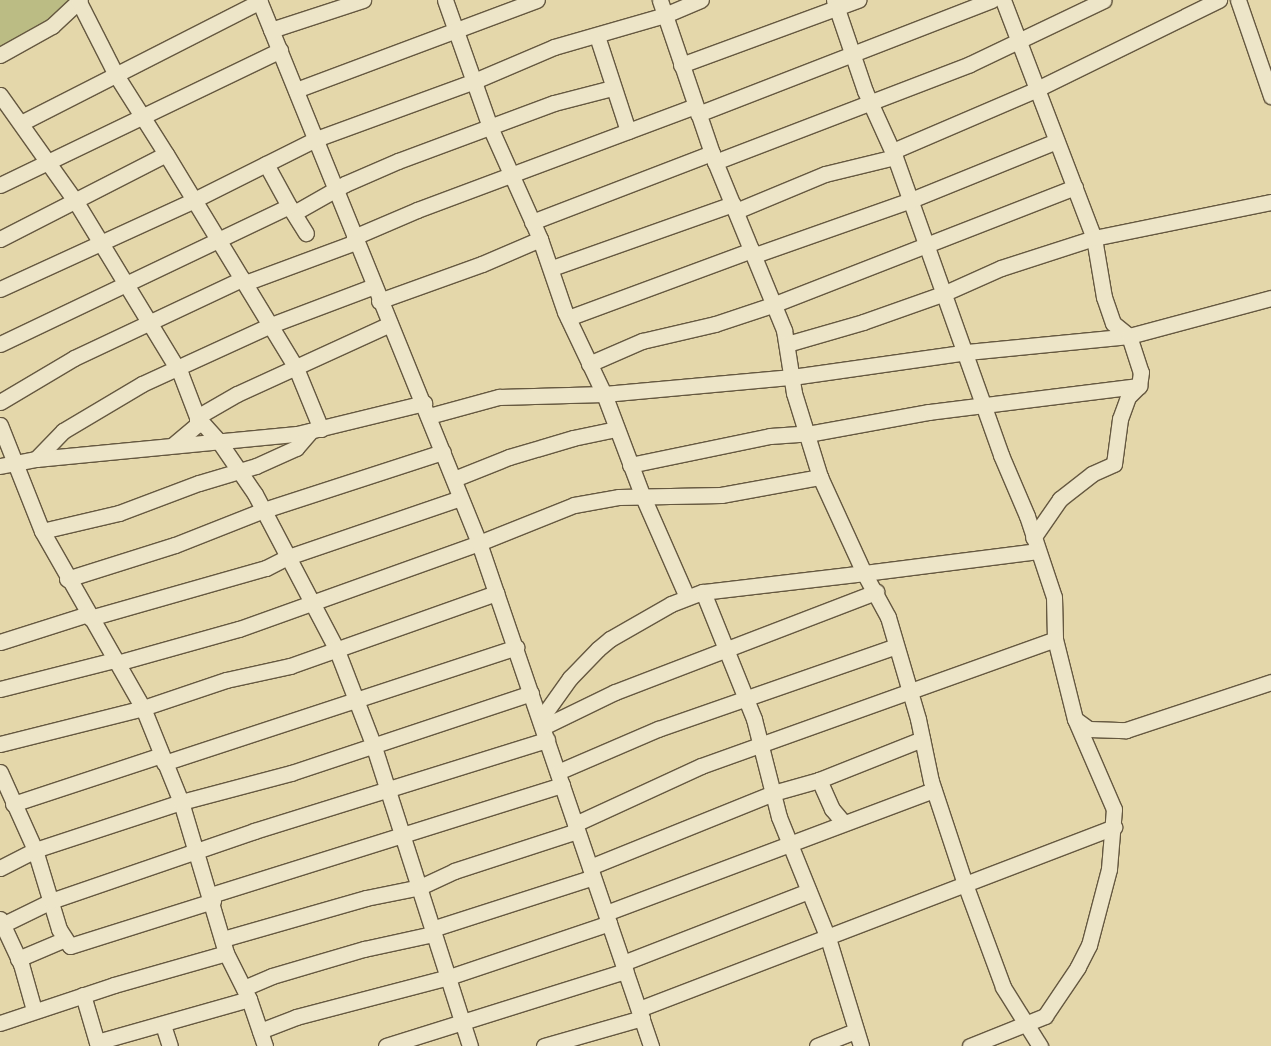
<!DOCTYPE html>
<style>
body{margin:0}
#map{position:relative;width:1271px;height:1046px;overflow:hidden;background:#e4d7aa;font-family:"Libre Caslon Text",serif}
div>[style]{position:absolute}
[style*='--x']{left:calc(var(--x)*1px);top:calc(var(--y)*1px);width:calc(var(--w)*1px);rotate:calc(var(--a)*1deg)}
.green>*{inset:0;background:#bbbc84}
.roads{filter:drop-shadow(1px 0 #655840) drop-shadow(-1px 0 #655840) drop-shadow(0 1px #655840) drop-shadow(0 -1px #655840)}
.street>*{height:15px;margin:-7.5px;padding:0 7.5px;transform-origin:7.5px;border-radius:7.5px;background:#ede5c8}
span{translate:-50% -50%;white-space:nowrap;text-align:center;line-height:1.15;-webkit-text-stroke:4.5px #ede5c8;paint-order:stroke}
</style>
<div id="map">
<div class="green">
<i style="clip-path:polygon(0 0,74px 0,42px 27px,0 48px)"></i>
</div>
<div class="roads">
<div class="street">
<i style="--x:259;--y:0;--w:586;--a:67.94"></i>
<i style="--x:479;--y:543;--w:532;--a:71.12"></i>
<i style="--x:445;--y:0;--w:135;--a:70.5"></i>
<i style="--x:490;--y:127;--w:123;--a:65.9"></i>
<i style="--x:540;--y:239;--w:77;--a:71.1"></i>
<i style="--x:565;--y:312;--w:91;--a:64.6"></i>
<i style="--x:604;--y:394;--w:110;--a:69.3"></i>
<i style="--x:643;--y:497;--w:109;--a:66.3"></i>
<i style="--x:834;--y:0;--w:96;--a:71.2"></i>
<i style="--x:865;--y:91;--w:72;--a:65.6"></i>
<i style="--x:895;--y:157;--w:316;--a:70.4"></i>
<i style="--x:1001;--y:455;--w:66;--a:66.9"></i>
<i style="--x:1027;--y:516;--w:85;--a:71.6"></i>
<i style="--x:1054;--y:597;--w:42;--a:88.6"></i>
<i style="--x:1055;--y:639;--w:82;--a:76"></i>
<i style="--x:1075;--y:719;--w:98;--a:66.6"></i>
<i style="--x:1114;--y:809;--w:60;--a:94.8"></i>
<i style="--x:1109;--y:869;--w:79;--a:104.7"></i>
<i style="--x:1089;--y:945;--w:25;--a:117"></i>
<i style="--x:1078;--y:967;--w:59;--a:124"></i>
<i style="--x:1045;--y:1016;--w:81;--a:158.2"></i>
<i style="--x:1003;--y:0;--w:255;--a:69.1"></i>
<i style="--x:1094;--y:238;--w:60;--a:80.4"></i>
<i style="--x:1104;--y:297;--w:28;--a:71"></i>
<i style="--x:1113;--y:323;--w:21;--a:39"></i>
<i style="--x:1129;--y:336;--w:38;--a:72"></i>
<i style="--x:1141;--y:372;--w:14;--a:98"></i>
<i style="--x:1139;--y:386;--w:16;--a:135"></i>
<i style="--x:1128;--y:397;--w:23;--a:110"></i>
<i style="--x:1120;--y:419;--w:45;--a:97.6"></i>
<i style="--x:1114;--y:464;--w:24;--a:156"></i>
<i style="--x:1092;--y:474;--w:41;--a:142"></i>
<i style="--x:1060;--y:499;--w:47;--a:124.7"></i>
<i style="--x:1238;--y:0;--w:102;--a:71"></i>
<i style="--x:271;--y:30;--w:97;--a:-18.1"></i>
<i style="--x:597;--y:36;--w:100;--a:71.9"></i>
<i style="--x:0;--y:55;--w:60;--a:-29.1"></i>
<i style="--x:52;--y:26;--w:38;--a:-43"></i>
<i style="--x:681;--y:65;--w:189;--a:-20.2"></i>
<i style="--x:296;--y:90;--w:257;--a:-20.5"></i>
<i style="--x:0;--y:95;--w:131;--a:54.6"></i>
<i style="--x:76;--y:202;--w:202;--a:58.7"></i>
<i style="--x:181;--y:375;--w:45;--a:69.1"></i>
<i style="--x:197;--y:417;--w:31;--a:48"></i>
<i style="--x:218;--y:440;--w:65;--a:55.6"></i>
<i style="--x:255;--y:494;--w:174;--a:62.3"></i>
<i style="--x:336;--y:648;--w:103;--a:68.9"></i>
<i style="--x:373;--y:744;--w:317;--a:72.2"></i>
<i style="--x:698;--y:114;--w:315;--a:-21.2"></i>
<i style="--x:21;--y:123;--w:268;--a:-27"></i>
<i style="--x:893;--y:151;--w:155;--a:-23.2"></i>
<i style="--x:1035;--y:90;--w:205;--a:-26.1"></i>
<i style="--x:166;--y:154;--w:54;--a:58.7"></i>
<i style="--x:194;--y:200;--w:136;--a:-26.6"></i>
<i style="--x:316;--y:139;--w:166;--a:-20.1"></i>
<i style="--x:472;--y:82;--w:89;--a:-23.1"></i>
<i style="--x:554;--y:47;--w:116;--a:-16.1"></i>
<i style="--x:665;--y:15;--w:39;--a:-23"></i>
<i style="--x:715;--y:162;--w:273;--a:-21"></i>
<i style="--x:970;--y:64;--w:148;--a:-25.5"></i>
<i style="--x:0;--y:185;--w:311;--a:-25.7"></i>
<i style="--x:289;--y:206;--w:32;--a:58"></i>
<i style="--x:736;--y:211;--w:96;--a:-22.6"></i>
<i style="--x:825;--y:174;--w:72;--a:-13.7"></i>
<i style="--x:294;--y:213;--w:59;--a:-29.6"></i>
<i style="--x:345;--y:184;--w:58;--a:-23.5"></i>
<i style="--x:398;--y:161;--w:166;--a:-20.4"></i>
<i style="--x:554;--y:103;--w:60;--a:-14.5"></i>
<i style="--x:532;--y:222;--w:193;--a:-21"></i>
<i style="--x:354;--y:237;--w:69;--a:-23.2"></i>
<i style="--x:417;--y:210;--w:297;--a:-20.5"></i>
<i style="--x:0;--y:239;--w:186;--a:-27.1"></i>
<i style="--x:166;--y:154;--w:93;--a:-122.3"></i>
<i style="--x:116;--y:75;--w:82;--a:-116.9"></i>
<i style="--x:755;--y:255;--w:165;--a:-19.4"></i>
<i style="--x:911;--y:200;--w:157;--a:-22.1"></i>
<i style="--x:552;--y:268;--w:192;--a:-19.5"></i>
<i style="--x:245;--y:283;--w:118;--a:-20.3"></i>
<i style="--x:0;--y:289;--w:213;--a:-24.6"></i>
<i style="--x:194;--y:200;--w:197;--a:58.7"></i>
<i style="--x:296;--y:368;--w:66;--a:67.7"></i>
<i style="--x:379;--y:301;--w:109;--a:-19.8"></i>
<i style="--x:482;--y:264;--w:63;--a:-23.3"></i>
<i style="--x:568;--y:318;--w:196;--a:-20.3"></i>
<i style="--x:0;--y:344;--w:320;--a:-25.5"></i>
<i style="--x:289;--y:206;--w:48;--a:-118.7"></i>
<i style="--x:787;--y:344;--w:79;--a:-16.1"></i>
<i style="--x:863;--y:322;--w:87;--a:-19.5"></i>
<i style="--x:945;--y:293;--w:61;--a:-24.1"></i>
<i style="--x:1001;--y:268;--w:98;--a:-17.9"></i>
<i style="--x:1094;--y:238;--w:181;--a:-11.5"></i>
<i style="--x:589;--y:364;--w:58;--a:-23.5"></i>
<i style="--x:642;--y:341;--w:75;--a:-13.1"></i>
<i style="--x:715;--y:324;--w:63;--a:-18.4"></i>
<i style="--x:775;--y:304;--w:322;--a:-21.3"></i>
<i style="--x:0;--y:402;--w:86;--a:-30.7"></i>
<i style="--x:74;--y:358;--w:186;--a:-25.2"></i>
<i style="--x:429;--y:416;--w:73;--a:-15.2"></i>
<i style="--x:499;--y:397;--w:105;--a:-1.6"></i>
<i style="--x:604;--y:394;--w:189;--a:-5.2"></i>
<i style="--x:792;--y:377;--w:177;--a:-8.1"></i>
<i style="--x:967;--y:352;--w:163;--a:-5.6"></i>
<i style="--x:1129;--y:336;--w:147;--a:-15"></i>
<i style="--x:0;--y:425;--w:114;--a:68.4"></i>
<i style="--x:42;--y:531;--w:204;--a:60.3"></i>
<i style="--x:143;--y:708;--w:101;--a:68"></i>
<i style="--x:181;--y:802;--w:158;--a:73.4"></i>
<i style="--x:226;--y:953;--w:51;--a:63.4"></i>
<i style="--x:249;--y:999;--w:50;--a:71.2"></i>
<i style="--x:173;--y:445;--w:31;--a:-40"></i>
<i style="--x:197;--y:425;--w:8;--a:-90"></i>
<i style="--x:197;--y:417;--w:46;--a:-29.9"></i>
<i style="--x:237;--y:394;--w:168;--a:-24.6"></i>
<i style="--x:36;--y:459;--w:39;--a:-46"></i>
<i style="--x:63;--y:431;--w:92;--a:-30.7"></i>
<i style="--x:142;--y:384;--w:142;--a:-24.6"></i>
<i style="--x:271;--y:325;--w:110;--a:-20.7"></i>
<i style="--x:630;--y:465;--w:143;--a:-11.7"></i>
<i style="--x:770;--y:436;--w:43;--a:-4"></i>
<i style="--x:813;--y:433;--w:118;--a:-10.3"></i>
<i style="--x:929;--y:412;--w:212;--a:-7.1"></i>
<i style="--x:0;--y:466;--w:37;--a:-11"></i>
<i style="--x:36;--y:459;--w:262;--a:-5.5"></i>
<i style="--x:297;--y:434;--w:131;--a:-13.7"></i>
<i style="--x:454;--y:479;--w:59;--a:-21.8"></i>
<i style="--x:509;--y:457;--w:67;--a:-16.5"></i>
<i style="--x:573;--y:438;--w:44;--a:-11.8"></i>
<i style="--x:42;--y:531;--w:79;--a:-13.2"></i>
<i style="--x:119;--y:513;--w:85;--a:-20.6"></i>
<i style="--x:199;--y:483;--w:59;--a:-16.6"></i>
<i style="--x:256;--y:466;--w:44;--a:-24.2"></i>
<i style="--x:296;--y:448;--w:23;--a:-49"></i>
<i style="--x:864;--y:573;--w:50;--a:61.4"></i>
<i style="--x:888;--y:617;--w:106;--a:73.6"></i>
<i style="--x:918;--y:719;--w:63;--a:78.2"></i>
<i style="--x:931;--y:781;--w:108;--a:71.7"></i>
<i style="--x:965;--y:884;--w:110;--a:69.7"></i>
<i style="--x:1003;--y:987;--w:70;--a:57.9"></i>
<i style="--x:864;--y:573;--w:174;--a:-7.2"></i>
<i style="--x:67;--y:579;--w:113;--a:-17.5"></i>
<i style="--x:175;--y:545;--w:96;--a:-21.5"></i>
<i style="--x:264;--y:510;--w:188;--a:-18"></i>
<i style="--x:703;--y:592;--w:137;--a:68.1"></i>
<i style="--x:754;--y:719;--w:101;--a:75.7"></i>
<i style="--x:779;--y:817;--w:131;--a:68"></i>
<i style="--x:828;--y:938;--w:113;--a:73"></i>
<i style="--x:90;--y:618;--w:183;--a:-15.9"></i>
<i style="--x:266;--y:568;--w:25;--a:-27"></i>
<i style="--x:288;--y:557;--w:182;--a:-18.9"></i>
<i style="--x:0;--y:642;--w:92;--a:-17.7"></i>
<i style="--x:117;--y:663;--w:127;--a:-15.6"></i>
<i style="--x:239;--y:629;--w:255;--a:-19.7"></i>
<i style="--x:479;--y:543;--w:102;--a:-21.8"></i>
<i style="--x:574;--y:505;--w:46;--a:-10.1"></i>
<i style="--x:619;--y:497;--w:102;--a:-1.1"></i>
<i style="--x:721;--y:495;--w:101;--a:-10.3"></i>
<i style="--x:0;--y:689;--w:119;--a:-14.2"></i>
<i style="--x:1075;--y:719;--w:17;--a:36"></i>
<i style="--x:1089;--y:729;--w:37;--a:2"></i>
<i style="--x:1126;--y:730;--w:153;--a:-18.3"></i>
<i style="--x:540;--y:720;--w:52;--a:-54.5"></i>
<i style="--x:570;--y:678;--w:40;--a:-46"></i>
<i style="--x:598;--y:649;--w:16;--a:-40"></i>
<i style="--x:610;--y:639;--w:70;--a:-29.8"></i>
<i style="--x:671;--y:604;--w:34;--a:-21"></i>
<i style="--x:703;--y:592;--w:162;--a:-6.7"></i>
<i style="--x:864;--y:573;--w:106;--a:-114.6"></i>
<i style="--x:820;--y:477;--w:88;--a:-107.2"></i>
<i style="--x:794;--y:393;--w:64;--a:-99"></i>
<i style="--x:784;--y:330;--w:182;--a:-112.3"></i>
<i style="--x:715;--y:162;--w:171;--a:-108.8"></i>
<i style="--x:543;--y:727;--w:80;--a:-25.9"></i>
<i style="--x:615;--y:692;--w:280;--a:-21"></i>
<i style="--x:0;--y:744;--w:147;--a:-14.1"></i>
<i style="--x:143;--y:708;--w:88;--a:-18.6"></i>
<i style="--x:226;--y:680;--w:66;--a:-12.3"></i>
<i style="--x:290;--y:666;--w:219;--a:-19.5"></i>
<i style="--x:164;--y:763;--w:371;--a:-18.2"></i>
<i style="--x:0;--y:772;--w:85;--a:65.8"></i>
<i style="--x:35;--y:850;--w:83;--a:73.1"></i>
<i style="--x:59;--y:929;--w:20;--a:57"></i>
<i style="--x:70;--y:946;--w:150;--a:-17.5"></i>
<i style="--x:558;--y:772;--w:109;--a:-23.3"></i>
<i style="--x:658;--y:729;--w:252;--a:-19.2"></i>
<i style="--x:13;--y:804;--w:156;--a:-18.3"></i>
<i style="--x:843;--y:822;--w:17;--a:-130"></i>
<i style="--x:832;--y:809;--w:32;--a:-114"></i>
<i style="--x:819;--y:780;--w:111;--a:-21.7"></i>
<i style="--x:575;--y:824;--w:139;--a:-24.7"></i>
<i style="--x:701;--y:766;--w:376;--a:-19.7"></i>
<i style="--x:590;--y:867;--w:197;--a:-22"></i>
<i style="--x:773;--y:793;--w:48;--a:-15.8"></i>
<i style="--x:0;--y:868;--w:39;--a:-27"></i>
<i style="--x:35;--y:850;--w:154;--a:-18.2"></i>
<i style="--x:181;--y:802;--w:114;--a:-14.8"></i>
<i style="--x:291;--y:773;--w:253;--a:-18.4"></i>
<i style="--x:211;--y:895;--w:368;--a:-17.4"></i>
<i style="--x:606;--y:913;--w:350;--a:-20.6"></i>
<i style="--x:0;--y:919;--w:50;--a:65"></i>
<i style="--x:21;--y:964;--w:48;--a:74.2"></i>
<i style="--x:0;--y:926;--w:57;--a:-26.1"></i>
<i style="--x:51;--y:901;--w:215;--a:-19"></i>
<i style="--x:254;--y:831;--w:307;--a:-17.3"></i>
<i style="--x:432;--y:929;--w:167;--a:-17.8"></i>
<i style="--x:223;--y:939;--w:149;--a:-16"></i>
<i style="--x:366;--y:898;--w:55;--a:-11.5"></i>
<i style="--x:420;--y:887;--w:38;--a:-25"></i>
<i style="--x:454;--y:871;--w:129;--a:-18"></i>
<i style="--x:18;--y:959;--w:49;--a:-22.9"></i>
<i style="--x:623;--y:963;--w:199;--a:-21.2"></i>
<i style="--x:244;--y:988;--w:30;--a:-23"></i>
<i style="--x:272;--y:976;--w:96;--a:-16.4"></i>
<i style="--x:364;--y:949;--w:71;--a:-12.3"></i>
<i style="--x:83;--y:995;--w:53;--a:73.6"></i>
<i style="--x:639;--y:1009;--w:509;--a:-20.96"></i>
<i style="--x:0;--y:1023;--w:120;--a:-18.4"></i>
<i style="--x:114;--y:985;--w:116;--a:-15.9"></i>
<i style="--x:163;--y:1025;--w:22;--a:72"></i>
<i style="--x:260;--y:1031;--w:39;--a:-21"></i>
<i style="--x:296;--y:1017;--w:158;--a:-14.7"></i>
<i style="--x:449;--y:977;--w:169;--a:-18.6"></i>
<i style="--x:97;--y:1042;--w:158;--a:-15.8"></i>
<i style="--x:386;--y:1046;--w:251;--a:-17.4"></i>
<i style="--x:544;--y:1046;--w:102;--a:-15.9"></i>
<i style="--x:817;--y:1046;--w:41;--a:-21.5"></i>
</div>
</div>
</div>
